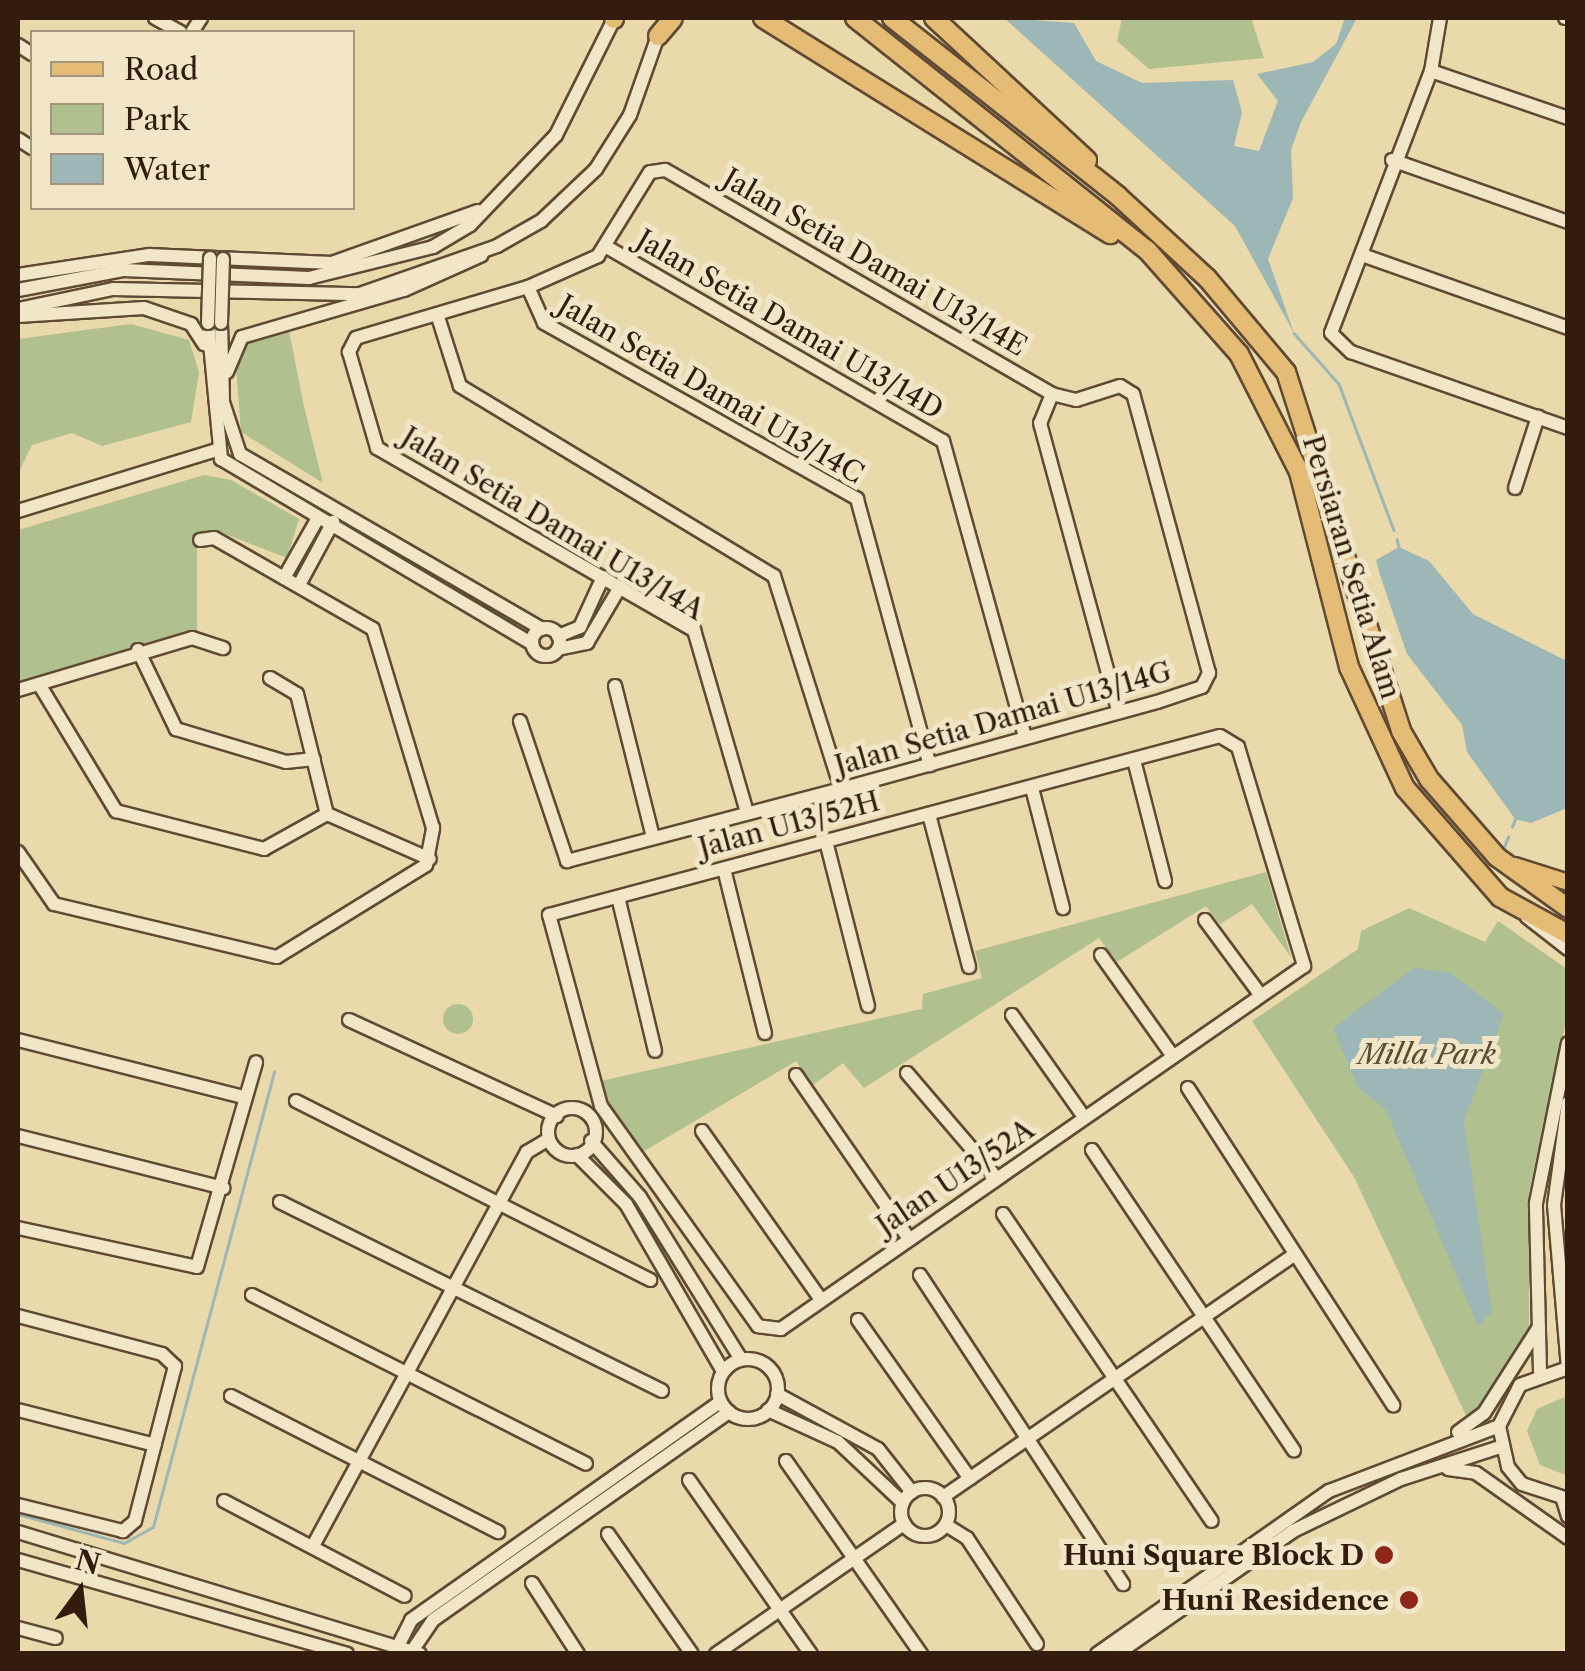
<!DOCTYPE html>
<style>
body{margin:0}
#map{position:relative;width:1585px;height:1671px;overflow:hidden;background:#e9d9ab;font-family:"Libre Caslon Text",serif}
div>[style]{position:absolute}
[style*='--x']{left:calc(var(--x)*1px);top:calc(var(--y)*1px);width:calc(var(--w)*1px);rotate:calc(var(--a)*1deg)}
.green>*{inset:0;background:#b0c08e}
.round{border-radius:50%}
.water>*{inset:0;background:#9cb7b5}
.stream>*{height:2.5px;margin:-1.25px;padding:0 1.25px;transform-origin:1.25px;border-radius:1.25px;background:#9cb7b5}
.roads{filter:drop-shadow(2px 0 #604a34) drop-shadow(-2px 0 #604a34) drop-shadow(0 2px #604a34) drop-shadow(0 -2px #604a34)}
.minor>*{height:12px;margin:-6px;padding:0 6px;transform-origin:6px;border-radius:6px;background:#f1e6c8}
.minor>.ring{margin:-6px;padding:0;box-sizing:content-box;background:none;border:12px solid #f1e6c8;border-radius:50%}
.major>*{height:15px;margin:-7.5px;padding:0 7.5px;transform-origin:7.5px;border-radius:7.5px;background:#e4bc76}
.highway>*{height:18px;margin:-9px;padding:0 9px;transform-origin:9px;border-radius:9px;background:#e4bc76}
.bridges{filter:drop-shadow(2px 0 #604a34) drop-shadow(-2px 0 #604a34) drop-shadow(0 2px #604a34) drop-shadow(0 -2px #604a34)}
.minor-bridge>*{height:12px;margin:-6px;padding:0 6px;transform-origin:6px;border-radius:6px;background:#f1e6c8}
.dots>*{width:28px;height:28px;translate:-50% -50%;box-sizing:border-box;border:5px solid #f1e6c8;border-radius:50%}
span{translate:-50% -50%;white-space:nowrap;text-align:center;line-height:1.15;-webkit-text-stroke:10px #f1e6c8;paint-order:stroke}
.street-label{font-size:28px;color:#331b0d}
.park-label{font-size:28px;color:#584d34;font-style:italic}
.poi-label{font-size:28px;color:#331b0d;font-weight:700}
.right{translate:-100% -50%;text-align:right}
.frame{position:absolute;inset:0;border:20px solid #331b0d;pointer-events:none}
.legend{position:absolute;left:30px;top:30px;width:325px;height:180px;box-sizing:border-box;background:#f1e6c8;border:2px solid #a5957d;margin:0;padding:12px 18px;list-style:none;font-size:30px;color:#331b0d}
.legend li{display:flex;align-items:center;gap:20px;height:50px}
.legend b{width:50px;border:2px solid #a5957d}
.north{position:absolute;left:30px;top:1541px;width:100px;height:100px;-webkit-text-stroke:8px #f1e6c8;paint-order:stroke;rotate:15deg;font-size:28px;font-weight:700;line-height:40px;text-align:center;color:#331b0d}
.north::after{content:'';display:block;margin:auto;width:35px;height:45px;background:#331b0d;clip-path:polygon(50% 0,100% 100%,50% 72%,0 100%)}
</style>
<div id="map">
<div class="green">
<i style="clip-path:polygon(1122px 18px,1251px 18px,1264px 58px,1149px 69px,1117px 41px)"></i>
<i style="clip-path:polygon(131px 324px,189px 340px,199px 372px,191px 422px,102px 446px,72px 433px,32px 445px,18px 474px,18px 339px)"></i>
<i style="clip-path:polygon(289px 330px,303px 402px,323px 483px,241px 432px,236px 366px,248px 343px)"></i>
<i style="clip-path:polygon(204px 475px,231px 480px,299px 519px,287px 558px,215px 530px,197px 536px,197px 635px,18px 685px,18px 530px)"></i>
<i style="clip-path:polygon(1266px 872px,1291px 957px,1252px 904px,1220px 924px,1206px 906px,1117px 962px,1099px 938px,864px 1088px,843px 1063px,813px 1085px,796px 1061px,641px 1153px,596px 1082px,922px 1009px,923px 994px,982px 978px,975px 951px)"></i>
<i style="clip-path:polygon(1409px 908px,1485px 942px,1498px 921px,1567px 969px,1567px 1017px,1529px 1192px,1529px 1333px,1469px 1422px,1354px 1177px,1252px 1021px,1358px 949px,1361px 931px)"></i>
<i class="round" style="left:443px;top:1004px;width:30px;height:30px"></i>
<i style="clip-path:polygon(1567px 1396px,1567px 1474px,1563px 1474px,1540px 1465px,1527px 1431px,1537px 1409px)"></i>
</div>
<div class="water">
<i style="clip-path:polygon(1004px 18px,1074px 23px,1096px 61px,1142px 83px,1233px 80px,1242px 112px,1234px 146px,1259px 151px,1278px 101px,1257px 74px,1313px 62px,1336px 44px,1345px 18px,1357px 18px,1301px 122px,1291px 150px,1293px 198px,1268px 259px,1294px 333px,1235px 226px)"></i>
<i style="clip-path:polygon(1399px 547px,1429px 561px,1473px 614px,1567px 661px,1567px 808px,1531px 823px,1515px 819px,1467px 752px,1462px 725px,1407px 654px,1380px 575px,1376px 560px)"></i>
<i style="clip-path:polygon(1414px 968px,1451px 973px,1504px 1014px,1464px 1121px,1492px 1312px,1478px 1326px,1386px 1110px,1358px 1087px,1333px 1028px)"></i>
</div>
<div class="stream">
<i style="--x:1294;--y:333;--w:68;--a:48.6"></i>
<i style="--x:1339;--y:384;--w:156;--a:69.4"></i>
<i style="--x:1397;--y:539;--w:8;--a:76"></i>
<i style="--x:1512;--y:827;--w:9;--a:-69"></i>
<i style="--x:1504;--y:847;--w:11;--a:-68"></i>
<i style="--x:18;--y:1514;--w:110;--a:15.3"></i>
<i style="--x:124;--y:1543;--w:33;--a:-29"></i>
<i style="--x:153;--y:1527;--w:471;--a:-75.1"></i>
</div>
<div class="roads">
<div class="minor">
<i style="--x:155;--y:18;--w:29;--a:29"></i>
<i style="--x:1440;--y:18;--w:54;--a:99.6"></i>
<i style="--x:1431;--y:71;--w:280;--a:110.9"></i>
<i style="--x:1331;--y:333;--w:28;--a:44"></i>
<i style="--x:1351;--y:352;--w:230;--a:19.3"></i>
<i style="--x:1565;--y:18;--w:3;--a:0"></i>
<i style="--x:192;--y:32;--w:17;--a:-57"></i>
<i style="--x:18;--y:45;--w:17;--a:33"></i>
<i style="--x:1431;--y:71;--w:145;--a:18.9"></i>
<i style="--x:18;--y:139;--w:17;--a:33"></i>
<i style="--x:1392;--y:160;--w:187;--a:19.4"></i>
<i style="--x:605;--y:246;--w:390;--a:30"></i>
<i style="--x:943;--y:441;--w:307;--a:74.5"></i>
<i style="--x:1365;--y:256;--w:215;--a:19.5"></i>
<i style="--x:18;--y:275;--w:133;--a:-8.7"></i>
<i style="--x:149;--y:255;--w:183;--a:2.5"></i>
<i style="--x:332;--y:263;--w:155;--a:-19.6"></i>
<i style="--x:528;--y:287;--w:39;--a:66"></i>
<i style="--x:544;--y:323;--w:359;--a:29.3"></i>
<i style="--x:857;--y:499;--w:276;--a:74.7"></i>
<i style="--x:18;--y:290;--w:108;--a:-10.7"></i>
<i style="--x:124;--y:270;--w:185;--a:2.5"></i>
<i style="--x:309;--y:278;--w:128;--a:-14"></i>
<i style="--x:433;--y:247;--w:43;--a:-30.7"></i>
<i style="--x:470;--y:225;--w:124;--a:-46.3"></i>
<i style="--x:556;--y:135;--w:130;--a:-63.4"></i>
<i style="--x:18;--y:309;--w:97;--a:-11.9"></i>
<i style="--x:113;--y:289;--w:247;--a:1.2"></i>
<i style="--x:360;--y:294;--w:145;--a:-19.3"></i>
<i style="--x:497;--y:246;--w:51;--a:-29.6"></i>
<i style="--x:541;--y:221;--w:76;--a:-43.4"></i>
<i style="--x:596;--y:169;--w:64;--a:-57.8"></i>
<i style="--x:630;--y:115;--w:84;--a:-70.5"></i>
<i style="--x:18;--y:316;--w:126;--a:-3.6"></i>
<i style="--x:144;--y:308;--w:50;--a:18.8"></i>
<i style="--x:191;--y:324;--w:24;--a:57"></i>
<i style="--x:438;--y:317;--w:72;--a:72.3"></i>
<i style="--x:460;--y:386;--w:367;--a:31.2"></i>
<i style="--x:774;--y:576;--w:223;--a:72.5"></i>
<i style="--x:208;--y:323;--w:137;--a:84.5"></i>
<i style="--x:221;--y:459;--w:362;--a:30.7"></i>
<i style="--x:221;--y:323;--w:79;--a:88.5"></i>
<i style="--x:223;--y:402;--w:55;--a:71.9"></i>
<i style="--x:240;--y:454;--w:349;--a:30.1"></i>
<i style="--x:227;--y:372;--w:38;--a:-67"></i>
<i style="--x:242;--y:337;--w:169;--a:-16.2"></i>
<i style="--x:404;--y:290;--w:85;--a:-24.2"></i>
<i style="--x:1052;--y:394;--w:31;--a:112"></i>
<i style="--x:1040;--y:423;--w:298;--a:74.8"></i>
<i style="--x:1515;--y:488;--w:75;--a:-72.1"></i>
<i style="--x:18;--y:511;--w:211;--a:-17.1"></i>
<i style="--x:284;--y:578;--w:69;--a:-60.5"></i>
<i style="--x:299;--y:585;--w:72;--a:-61.6"></i>
<i class="ring" style="left:532px;top:628px;width:16px;height:16px"></i>
<i style="--x:558;--y:636;--w:24;--a:-22"></i>
<i style="--x:580;--y:627;--w:55;--a:-65.3"></i>
<i style="--x:558;--y:649;--w:30;--a:-12"></i>
<i style="--x:587;--y:643;--w:65;--a:-59.5"></i>
<i style="--x:138;--y:650;--w:88;--a:64.3"></i>
<i style="--x:176;--y:729;--w:115;--a:16.7"></i>
<i style="--x:286;--y:762;--w:28;--a:-6"></i>
<i style="--x:270;--y:678;--w:31;--a:31"></i>
<i style="--x:297;--y:694;--w:124;--a:76"></i>
<i style="--x:39;--y:684;--w:149;--a:58.8"></i>
<i style="--x:116;--y:811;--w:153;--a:14.4"></i>
<i style="--x:264;--y:849;--w:72;--a:-29.1"></i>
<i style="--x:615;--y:686;--w:156;--a:75.9"></i>
<i style="--x:18;--y:690;--w:182;--a:-16.6"></i>
<i style="--x:192;--y:638;--w:33;--a:18"></i>
<i style="--x:520;--y:721;--w:148;--a:71.4"></i>
<i style="--x:567;--y:861;--w:283;--a:-14.7"></i>
<i style="--x:841;--y:789;--w:328;--a:-15.4"></i>
<i style="--x:1157;--y:702;--w:47;--a:-18.4"></i>
<i style="--x:1202;--y:687;--w:16;--a:-63"></i>
<i style="--x:1209;--y:673;--w:289;--a:-105.2"></i>
<i style="--x:1133;--y:394;--w:15;--a:-148"></i>
<i style="--x:1120;--y:386;--w:46;--a:162.3"></i>
<i style="--x:1076;--y:400;--w:25;--a:-166"></i>
<i style="--x:1052;--y:394;--w:447;--a:-149.9"></i>
<i style="--x:665;--y:170;--w:15;--a:172"></i>
<i style="--x:650;--y:172;--w:99;--a:121.8"></i>
<i style="--x:598;--y:256;--w:77;--a:156.1"></i>
<i style="--x:528;--y:287;--w:179;--a:163.5"></i>
<i style="--x:356;--y:338;--w:16;--a:117"></i>
<i style="--x:349;--y:352;--w:100;--a:73.7"></i>
<i style="--x:377;--y:448;--w:366;--a:29.9"></i>
<i style="--x:694;--y:630;--w:191;--a:73.8"></i>
<i style="--x:1220;--y:736;--w:21;--a:31"></i>
<i style="--x:1238;--y:747;--w:229;--a:73.2"></i>
<i style="--x:1304;--y:966;--w:637;--a:145.24"></i>
<i style="--x:781;--y:1329;--w:23;--a:-173"></i>
<i style="--x:758;--y:1326;--w:270;--a:-125.5"></i>
<i style="--x:601;--y:1106;--w:198;--a:-105.2"></i>
<i style="--x:549;--y:915;--w:694;--a:-14.94"></i>
<i style="--x:1135;--y:764;--w:121;--a:75.6"></i>
<i style="--x:1033;--y:792;--w:120;--a:75.5"></i>
<i style="--x:327;--y:814;--w:112;--a:23.6"></i>
<i style="--x:930;--y:818;--w:154;--a:75.3"></i>
<i style="--x:827;--y:845;--w:166;--a:75.7"></i>
<i style="--x:18;--y:852;--w:63;--a:55.3"></i>
<i style="--x:54;--y:904;--w:229;--a:13.4"></i>
<i style="--x:277;--y:957;--w:175;--a:-31.7"></i>
<i style="--x:426;--y:865;--w:38;--a:-79"></i>
<i style="--x:433;--y:828;--w:208;--a:-106.8"></i>
<i style="--x:373;--y:629;--w:183;--a:-150.2"></i>
<i style="--x:214;--y:538;--w:14;--a:172"></i>
<i style="--x:725;--y:873;--w:165;--a:76"></i>
<i style="--x:619;--y:901;--w:154;--a:76.5"></i>
<i style="--x:1527;--y:917;--w:52;--a:38"></i>
<i style="--x:1205;--y:920;--w:91;--a:53.5"></i>
<i style="--x:1101;--y:955;--w:123;--a:54.6"></i>
<i style="--x:1012;--y:1015;--w:125;--a:54.8"></i>
<i style="--x:349;--y:1020;--w:229;--a:24.8"></i>
<i style="--x:18;--y:1040;--w:233;--a:14.2"></i>
<i style="--x:907;--y:1073;--w:135;--a:49.5"></i>
<i style="--x:796;--y:1075;--w:196;--a:55.4"></i>
<i style="--x:1188;--y:1088;--w:378;--a:57.1"></i>
<i style="--x:296;--y:1101;--w:397;--a:26.8"></i>
<i style="--x:1568;--y:1103;--w:103;--a:97.8"></i>
<i style="--x:1554;--y:1205;--w:163;--a:85.1"></i>
<i class="ring" style="left:548px;top:1108px;width:36px;height:36px"></i>
<i style="--x:702;--y:1131;--w:203;--a:54.8"></i>
<i style="--x:18;--y:1136;--w:212;--a:14.2"></i>
<i style="--x:591;--y:1141;--w:74;--a:48.8"></i>
<i style="--x:640;--y:1197;--w:191;--a:58.1"></i>
<i style="--x:1092;--y:1150;--w:362;--a:56.1"></i>
<i style="--x:577;--y:1155;--w:69;--a:45"></i>
<i style="--x:626;--y:1204;--w:193;--a:59.9"></i>
<i style="--x:280;--y:1202;--w:426;--a:26.3"></i>
<i style="--x:1003;--y:1214;--w:371;--a:55.8"></i>
<i style="--x:18;--y:1228;--w:183;--a:12.3"></i>
<i style="--x:197;--y:1267;--w:213;--a:-73.9"></i>
<i style="--x:920;--y:1275;--w:370;--a:56.7"></i>
<i style="--x:252;--y:1295;--w:374;--a:26.8"></i>
<i style="--x:18;--y:1316;--w:149;--a:14.8"></i>
<i style="--x:162;--y:1354;--w:18;--a:43"></i>
<i style="--x:175;--y:1366;--w:160;--a:104.5"></i>
<i style="--x:135;--y:1521;--w:16;--a:140"></i>
<i style="--x:123;--y:1531;--w:108;--a:-166.1"></i>
<i style="--x:858;--y:1320;--w:194;--a:54.8"></i>
<i class="ring" style="left:718px;top:1359px;width:48px;height:48px"></i>
<i style="--x:1568;--y:1368;--w:51;--a:160.5"></i>
<i style="--x:1520;--y:1385;--w:46;--a:117.1"></i>
<i style="--x:1499;--y:1426;--w:42;--a:77.6"></i>
<i style="--x:1508;--y:1467;--w:22;--a:51"></i>
<i style="--x:1522;--y:1484;--w:48;--a:18.1"></i>
<i style="--x:1540;--y:1372;--w:169;--a:-91.4"></i>
<i style="--x:1536;--y:1203;--w:163;--a:-78.7"></i>
<i style="--x:777;--y:1394;--w:115;--a:28.6"></i>
<i style="--x:878;--y:1449;--w:55;--a:51.7"></i>
<i style="--x:231;--y:1396;--w:300;--a:27"></i>
<i style="--x:18;--y:1410;--w:141;--a:14.3"></i>
<i style="--x:768;--y:1410;--w:77;--a:24.6"></i>
<i style="--x:838;--y:1442;--w:89;--a:43.2"></i>
<i style="--x:1458;--y:1432;--w:32;--a:-36"></i>
<i style="--x:1484;--y:1413;--w:102;--a:-57.4"></i>
<i style="--x:786;--y:1461;--w:236;--a:55"></i>
<i style="--x:1448;--y:1469;--w:28;--a:8"></i>
<i style="--x:1476;--y:1473;--w:113;--a:35.2"></i>
<i style="--x:689;--y:1480;--w:213;--a:55"></i>
<i class="ring" style="left:901px;top:1488px;width:36px;height:36px"></i>
<i style="--x:943;--y:1497;--w:425;--a:-34.6"></i>
<i style="--x:1563;--y:1500;--w:17;--a:73"></i>
<i style="--x:224;--y:1501;--w:204;--a:27.7"></i>
<i style="--x:946;--y:1525;--w:25;--a:32"></i>
<i style="--x:967;--y:1538;--w:127;--a:56.6"></i>
<i style="--x:18;--y:1532;--w:420;--a:16.9"></i>
<i style="--x:608;--y:1534;--w:146;--a:55"></i>
<i style="--x:314;--y:1544;--w:446;--a:-61.5"></i>
<i style="--x:527;--y:1152;--w:23;--a:-31"></i>
<i style="--x:18;--y:1560;--w:342;--a:15.9"></i>
<i style="--x:532;--y:1583;--w:85;--a:57.1"></i>
<i style="--x:18;--y:1628;--w:39;--a:15"></i>
<i style="--x:394;--y:1654;--w:38;--a:-63"></i>
<i style="--x:411;--y:1620;--w:378;--a:-35.2"></i>
<i style="--x:410;--y:1654;--w:41;--a:-55.9"></i>
<i style="--x:433;--y:1620;--w:362;--a:-35.1"></i>
<i style="--x:716;--y:1654;--w:229;--a:-34.7"></i>
<i style="--x:1097;--y:1654;--w:284;--a:-35.1"></i>
<i style="--x:1329;--y:1491;--w:182;--a:-20.9"></i>
<i style="--x:1117;--y:1654;--w:215;--a:-34.9"></i>
<i style="--x:1293;--y:1531;--w:120;--a:-25.7"></i>
<i style="--x:1401;--y:1479;--w:104;--a:-17.9"></i>
</div>
<div class="major">
<i style="--x:1514;--y:865;--w:57;--a:17.5"></i>
</div>
<div class="highway">
<i style="--x:763;--y:18;--w:409;--a:31.9"></i>
<i style="--x:855;--y:18;--w:373;--a:38.5"></i>
<i style="--x:1147;--y:250;--w:139;--a:48.5"></i>
<i style="--x:1239;--y:354;--w:132;--a:63"></i>
<i style="--x:1299;--y:472;--w:201;--a:75.6"></i>
<i style="--x:1349;--y:667;--w:133;--a:65.2"></i>
<i style="--x:1405;--y:788;--w:145;--a:48.9"></i>
<i style="--x:1500;--y:897;--w:77;--a:28.6"></i>
<i style="--x:892;--y:18;--w:288;--a:38.2"></i>
<i style="--x:1118;--y:196;--w:121;--a:42.7"></i>
<i style="--x:1207;--y:278;--w:123;--a:50"></i>
<i style="--x:1286;--y:372;--w:377;--a:72.2"></i>
<i style="--x:1401;--y:731;--w:56;--a:59.7"></i>
<i style="--x:1429;--y:779;--w:103;--a:48.9"></i>
<i style="--x:1497;--y:857;--w:87;--a:35.7"></i>
<i style="--x:934;--y:18;--w:209;--a:42.9"></i>
<i style="--x:614;--y:19;--w:1;--a:-90"></i>
<i style="--x:658;--y:36;--w:23;--a:-50"></i>
</div>
</div>
<div class="bridges">
<div class="minor-bridge">
<i style="--x:208;--y:323;--w:65;--a:-88.2"></i>
<i style="--x:221;--y:323;--w:64;--a:-88.2"></i>
</div>
</div>
<div class="dots">
<i style="left:1384px;top:1555px;background:#8f2418"></i>
<i style="left:1409px;top:1600px;background:#8f2418"></i>
</div>
<div class="street-label">
<span style="left:875px;top:262px;rotate:30deg">Jalan Setia Damai U13/14E</span>
<span style="left:790px;top:324px;rotate:30deg">Jalan Setia Damai U13/14D</span>
<span style="left:711px;top:389px;rotate:30deg">Jalan Setia Damai U13/14C</span>
<span style="left:553px;top:523px;rotate:31deg">Jalan Setia Damai U13/14A</span>
<span style="left:1352px;top:567px;rotate:73deg">Persiaran Setia Alam</span>
<span style="left:1003px;top:718px;rotate:-16deg">Jalan Setia Damai U13/14G</span>
<span style="left:789px;top:824px;rotate:-15deg">Jalan U13/52H</span>
<span style="left:955px;top:1177px;rotate:-34deg">Jalan U13/52A</span>
</div>
<div class="park-label">
<span style="left:1427px;top:1054px">Milla Park</span>
</div>
<div class="poi-label">
<span class="right" style="left:1364px;top:1555px">Huni Square Block D</span>
<span class="right" style="left:1389px;top:1600px">Huni Residence</span>
</div>
<div class="frame"></div>
<ul class="legend">
<li><b style="height:12px;background:#e4bc76"></b>Road</li>
<li><b style="height:28px;background:#b0c08e"></b>Park</li>
<li><b style="height:28px;background:#9cb7b5"></b>Water</li>
</ul>
<div class="north">N</div>
</div>
